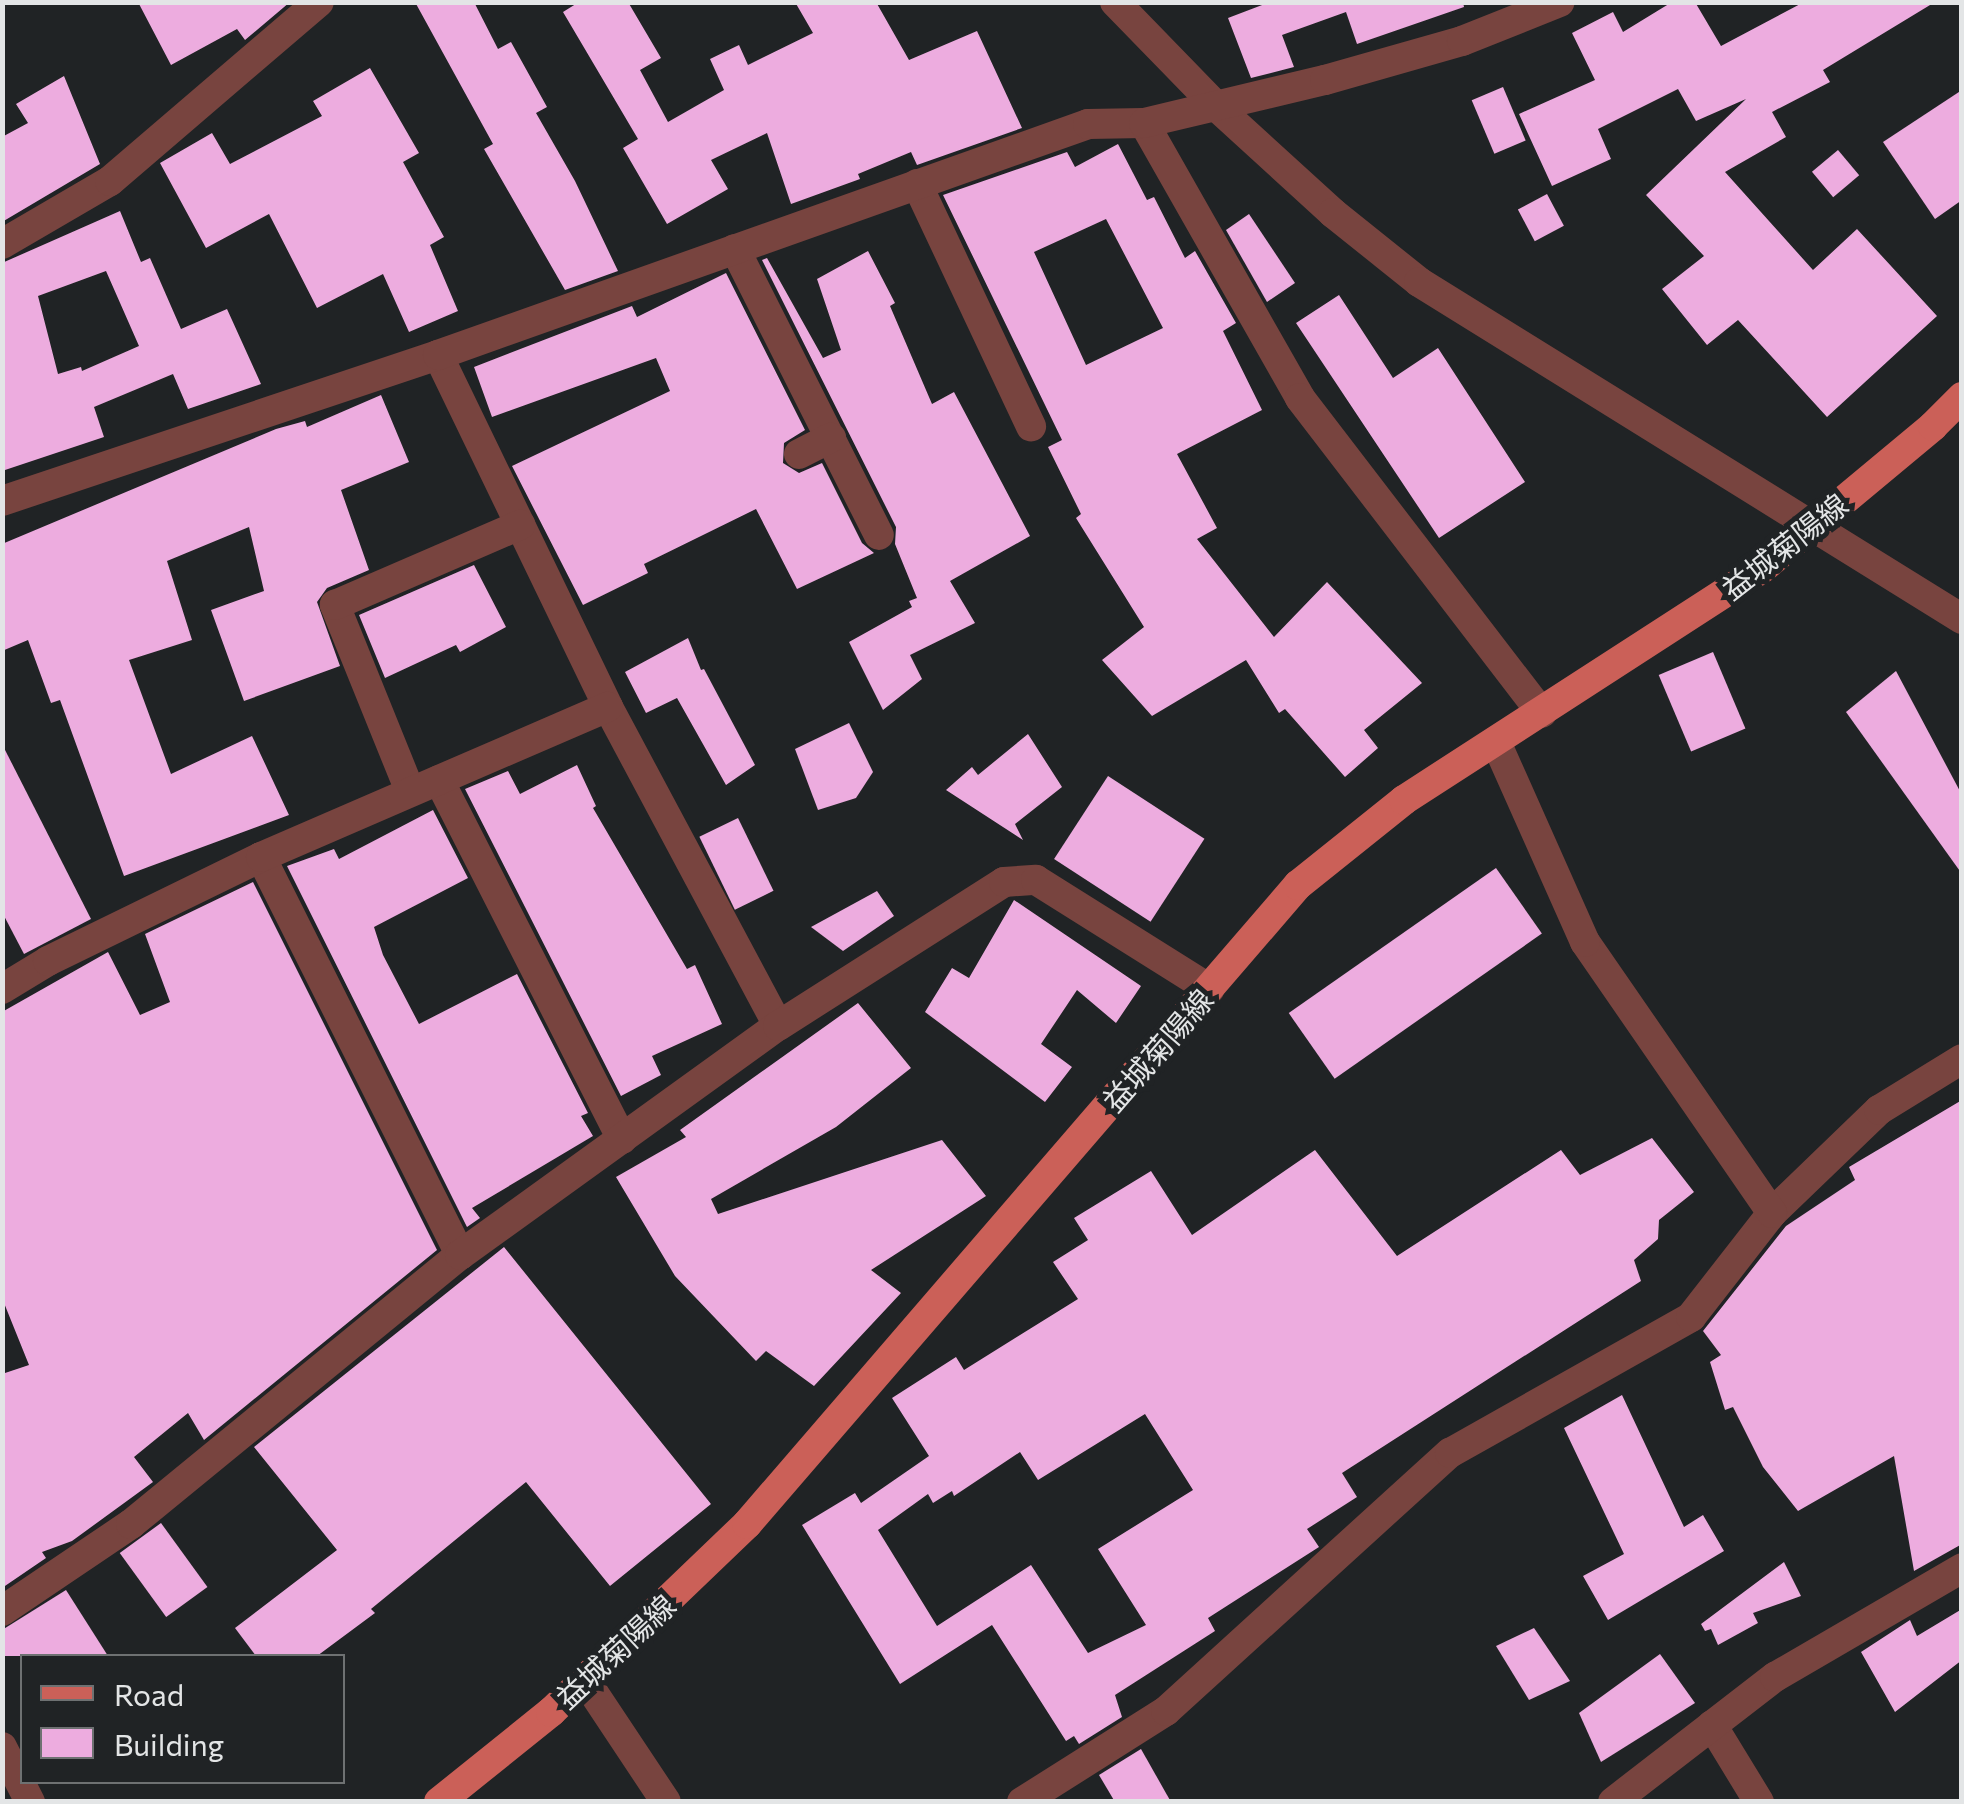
<!DOCTYPE html>
<meta charset="utf-8">
<style>
body{margin:0}
#map{position:relative;width:1964px;height:1804px;overflow:hidden;background:#202325;font-family:Commissioner,"Noto Sans JP",sans-serif}
div>[style]{position:absolute}
[style*='--x']{left:calc(var(--x)*1px);top:calc(var(--y)*1px);width:calc(var(--w)*1px);rotate:calc(var(--a)*1deg)}
.building>*{inset:0;background:#edacdf;transform-origin:0 0}
.minor>*{height:30px;margin:-15px;padding:0 15px;transform-origin:15px;border-radius:15px;background:#78443f}
.major>*{height:30px;margin:-15px;padding:0 15px;transform-origin:15px;border-radius:15px;background:#cb6058}
span{translate:-50% -50%;white-space:nowrap;text-align:center;line-height:1.15;-webkit-text-stroke:10px #202325;paint-order:stroke}
.street-label{font-size:30px;color:#e3e5e6}
.frame{position:absolute;inset:0;border:5px solid #e3e5e6;pointer-events:none}
.legend{position:absolute;left:20px;top:1654px;width:325px;height:130px;box-sizing:border-box;background:#202325;border:2px solid #6e7172;margin:0;padding:12px 18px;list-style:none;font-size:30px;color:#e3e5e6}
.legend li{display:flex;align-items:center;gap:20px;height:50px}
.legend b{width:50px;border:2px solid #6e7172}
</style>
<div id="map">
<div class="building">
<i style="clip-path:polygon(138px 2px,290px 2px,245px 40px,237px 29px,171px 65px)"></i>
<i style="clip-path:polygon(415px 2px,474px 2px,498px 49px,511px 42px,547px 107px,536px 113px,575px 181px,618px 271px,565px 290px,484px 149px,493px 144px)"></i>
<i style="clip-path:polygon(579px 2px,628px 2px,661px 58px,640px 70px,668px 122px,724px 90px,710px 59px,739px 45px,748px 65px,813px 33px,795px 2px,876px 2px,909px 60px,977px 31px,1022px 128px,917px 165px,911px 152px,858px 174px,860px 179px,791px 204px,767px 133px,711px 160px,728px 189px,667px 224px,623px 148px,638px 139px,563px 12px)"></i>
<i style="clip-path:polygon(1270px 2px,1463px 2px,1464px 7px,1357px 44px,1346px 12px,1282px 35px,1294px 67px,1251px 78px,1228px 18px)"></i>
<i style="clip-path:polygon(1672px 2px,1695px 2px,1721px 46px,1804px 2px,1935px 2px,1823px 70px,1830px 82px,1772px 112px,1786px 137px,1725px 172px,1813px 270px,1857px 229px,1937px 316px,1827px 417px,1738px 320px,1707px 345px,1662px 289px,1704px 256px,1646px 195px,1746px 99px,1696px 121px,1678px 89px,1598px 129px,1611px 159px,1552px 186px,1519px 114px,1595px 80px,1572px 33px,1613px 12px,1623px 32px)"></i>
<i style="clip-path:polygon(370px 68px,419px 153px,403px 162px,444px 237px,430px 245px,458px 311px,409px 332px,383px 274px,317px 308px,269px 214px,206px 248px,160px 163px,212px 133px,230px 164px,322px 116px,313px 101px)"></i>
<i style="clip-path:polygon(64px 76px,100px 164px,2px 222px,2px 137px,28px 123px,16px 104px)"></i>
<i style="left:1503px;top:87px;width:58px;height:34px;rotate:67deg"></i>
<i style="clip-path:polygon(1962px 90px,1962px 200px,1935px 219px,1883px 142px)"></i>
<i style="clip-path:polygon(evenodd,1118px 144px,1147px 200px,1154px 197px,1185px 258px,1195px 251px,1236px 323px,1223px 331px,1262px 410px,1177px 454px,1217px 528px,1197px 539px,1274px 637px,1327px 582px,1422px 683px,1364px 730px,1378px 748px,1345px 777px,1285px 709px,1279px 713px,1246px 660px,1152px 716px,1102px 660px,1144px 627px,1076px 518px,1081px 514px,1048px 447px,1062px 440px,943px 195px,1067px 152px,1075px 167px,1118px 144px,1106px 219px,1163px 328px,1086px 365px,1034px 252px,1106px 219px)"></i>
<i style="left:1838px;top:150px;width:33px;height:34px;rotate:50deg"></i>
<i style="left:1547px;top:194px;width:36px;height:33px;rotate:62deg"></i>
<i style="clip-path:polygon(evenodd,120px 211px,141px 262px,150px 258px,181px 329px,227px 309px,261px 384px,188px 409px,173px 374px,94px 407px,104px 437px,2px 471px,2px 263px,120px 211px,106px 271px,139px 346px,82px 371px,81px 367px,58px 374px,38px 296px,106px 271px)"></i>
<i style="clip-path:polygon(1249px 214px,1295px 283px,1267px 302px,1226px 230px)"></i>
<i style="clip-path:polygon(868px 251px,895px 303px,890px 306px,932px 404px,954px 392px,1030px 536px,950px 581px,975px 623px,910px 655px,922px 679px,883px 710px,849px 642px,912px 607px,909px 601px,917px 598px,895px 544px,896px 527px,762px 260px,767px 258px,823px 358px,841px 350px,817px 279px)"></i>
<i style="clip-path:polygon(726px 273px,805px 430px,784px 443px,783px 463px,799px 473px,822px 463px,862px 543px,874px 553px,797px 589px,756px 509px,644px 564px,648px 573px,583px 605px,512px 466px,670px 391px,656px 358px,492px 417px,474px 367px,632px 306px,637px 317px)"></i>
<i style="clip-path:polygon(1339px 295px,1393px 378px,1438px 348px,1525px 482px,1439px 538px,1296px 323px)"></i>
<i style="clip-path:polygon(381px 395px,409px 462px,341px 490px,369px 570px,327px 588px,317px 602px,340px 666px,244px 701px,211px 610px,264px 591px,249px 527px,167px 561px,192px 640px,129px 660px,171px 774px,252px 736px,289px 815px,124px 876px,60px 700px,51px 703px,28px 640px,2px 651px,2px 544px,276px 429px,305px 421px,307px 427px)"></i>
<i style="clip-path:polygon(474px 565px,506px 627px,460px 652px,456px 645px,385px 678px,359px 615px)"></i>
<i style="clip-path:polygon(688px 638px,701px 670px,704px 669px,755px 765px,726px 785px,677px 698px,646px 713px,625px 672px)"></i>
<i style="left:1713px;top:652px;width:83px;height:59px;rotate:67deg"></i>
<i style="clip-path:polygon(1896px 671px,1962px 795px,1962px 874px,1846px 712px)"></i>
<i style="clip-path:polygon(849px 723px,873px 772px,856px 798px,818px 810px,795px 749px)"></i>
<i style="clip-path:polygon(1028px 734px,1062px 787px,1015px 824px,1023px 840px,946px 790px,972px 767px,978px 775px)"></i>
<i style="clip-path:polygon(2px 744px,91px 919px,24px 954px,2px 912px)"></i>
<i style="clip-path:polygon(577px 765px,596px 806px,593px 808px,687px 969px,695px 965px,722px 1024px,652px 1056px,661px 1075px,621px 1096px,465px 789px,508px 771px,520px 794px)"></i>
<i style="left:1108px;top:776px;width:115px;height:99px;rotate:33deg"></i>
<i style="clip-path:polygon(433px 810px,468px 878px,374px 927px,383px 955px,419px 1024px,517px 974px,588px 1113px,581px 1116px,593px 1136px,472px 1208px,480px 1218px,467px 1227px,287px 866px,334px 849px,339px 859px)"></i>
<i style="left:738px;top:818px;width:81px;height:43px;rotate:64deg"></i>
<i style="left:1496px;top:868px;width:80px;height:253px;rotate:55deg"></i>
<i style="clip-path:polygon(253px 882px,437px 1250px,204px 1440px,188px 1413px,134px 1457px,153px 1482px,72px 1541px,42px 1552px,46px 1558px,2px 1588px,2px 1374px,29px 1365px,2px 1298px,2px 1012px,108px 952px,140px 1015px,170px 1002px,145px 934px)"></i>
<i style="clip-path:polygon(877px 891px,894px 916px,843px 951px,811px 927px)"></i>
<i style="clip-path:polygon(1014px 900px,1141px 986px,1116px 1023px,1077px 990px,1041px 1044px,1072px 1067px,1045px 1102px,925px 1012px,952px 968px,969px 978px)"></i>
<i style="clip-path:polygon(858px 1003px,911px 1068px,836px 1127px,711px 1199px,718px 1214px,942px 1140px,986px 1196px,871px 1270px,901px 1293px,814px 1386px,766px 1351px,756px 1361px,675px 1276px,616px 1177px,686px 1137px,680px 1130px)"></i>
<i style="clip-path:polygon(1962px 1100px,1962px 1544px,1914px 1571px,1894px 1456px,1798px 1511px,1763px 1467px,1733px 1407px,1725px 1410px,1710px 1362px,1721px 1355px,1703px 1331px,1786px 1226px,1855px 1180px,1849px 1167px)"></i>
<i style="clip-path:polygon(evenodd,1652px 1138px,1694px 1192px,1659px 1220px,1658px 1239px,1634px 1260px,1641px 1281px,1342px 1473px,1357px 1497px,1307px 1529px,1319px 1547px,1208px 1618px,1215px 1631px,1115px 1695px,1122px 1717px,1079px 1744px,1074px 1736px,1066px 1741px,992px 1625px,900px 1684px,802px 1525px,855px 1493px,861px 1503px,929px 1456px,892px 1398px,956px 1357px,964px 1370px,1078px 1299px,1053px 1262px,1088px 1240px,1074px 1218px,1151px 1171px,1192px 1235px,1315px 1150px,1397px 1256px,1561px 1150px,1580px 1175px,1652px 1138px,1145px 1414px,1193px 1490px,1098px 1549px,1146px 1625px,1088px 1653px,1031px 1565px,937px 1626px,878px 1530px,928px 1494px,933px 1503px,952px 1491px,954px 1496px,1020px 1452px,1038px 1480px,1145px 1414px)"></i>
<i style="clip-path:polygon(504px 1247px,711px 1504px,610px 1586px,526px 1482px,371px 1609px,375px 1613px,317px 1656px,256px 1656px,235px 1628px,337px 1550px,254px 1447px)"></i>
<i style="clip-path:polygon(1622px 1395px,1684px 1527px,1703px 1515px,1724px 1551px,1608px 1620px,1583px 1576px,1624px 1554px,1564px 1428px)"></i>
<i style="left:161px;top:1523px;width:79px;height:51px;rotate:54deg"></i>
<i style="clip-path:polygon(1784px 1562px,1801px 1596px,1753px 1613px,1758px 1623px,1718px 1645px,1711px 1629px,1705px 1631px,1701px 1624px)"></i>
<i style="clip-path:polygon(66px 1590px,108px 1656px,2px 1656px,2px 1630px)"></i>
<i style="clip-path:polygon(1962px 1609px,1962px 1660px,1895px 1712px,1861px 1652px,1910px 1620px,1917px 1636px)"></i>
<i style="clip-path:polygon(1534px 1628px,1570px 1681px,1529px 1700px,1496px 1646px)"></i>
<i style="clip-path:polygon(1660px 1654px,1695px 1703px,1601px 1762px,1579px 1713px)"></i>
<i style="clip-path:polygon(1141px 1749px,1171px 1802px,1115px 1802px,1099px 1775px)"></i>
</div>
<div class="minor">
<i style="--x:1115;--y:2;--w:148;--a:45.8"></i>
<i style="--x:1218;--y:108;--w:156;--a:42.4"></i>
<i style="--x:1333;--y:213;--w:110;--a:38.7"></i>
<i style="--x:1419;--y:282;--w:639;--a:31.82"></i>
<i style="--x:1144;--y:123;--w:316;--a:60.4"></i>
<i style="--x:1300;--y:398;--w:397;--a:52.5"></i>
<i style="--x:917;--y:184;--w:268;--a:64.8"></i>
<i style="--x:2;--y:244;--w:125;--a:-30.3"></i>
<i style="--x:110;--y:181;--w:275;--a:-40.6"></i>
<i style="--x:735;--y:249;--w:320;--a:63.3"></i>
<i style="--x:438;--y:355;--w:391;--a:64.2"></i>
<i style="--x:608;--y:707;--w:361;--a:61.9"></i>
<i style="--x:799;--y:454;--w:36;--a:-27"></i>
<i style="--x:2;--y:501;--w:460;--a:-18.5"></i>
<i style="--x:438;--y:355;--w:690;--a:-19.56"></i>
<i style="--x:1088;--y:124;--w:56;--a:-1"></i>
<i style="--x:1144;--y:123;--w:186;--a:-13.4"></i>
<i style="--x:1325;--y:80;--w:142;--a:-15.9"></i>
<i style="--x:1462;--y:41;--w:105;--a:-21.7"></i>
<i style="--x:439;--y:780;--w:403;--a:63"></i>
<i style="--x:410;--y:791;--w:201;--a:-112"></i>
<i style="--x:335;--y:605;--w:202;--a:-23.4"></i>
<i style="--x:261;--y:857;--w:445;--a:63.4"></i>
<i style="--x:2;--y:989;--w:54;--a:-31.3"></i>
<i style="--x:48;--y:961;--w:237;--a:-26"></i>
<i style="--x:261;--y:857;--w:378;--a:-23.4"></i>
<i style="--x:1772;--y:1213;--w:149;--a:-43.9"></i>
<i style="--x:1879;--y:1110;--w:97;--a:-31.6"></i>
<i style="--x:2;--y:1611;--w:156;--a:-34"></i>
<i style="--x:131;--y:1524;--w:425;--a:-39.3"></i>
<i style="--x:460;--y:1255;--w:392;--a:-35.8"></i>
<i style="--x:778;--y:1026;--w:268;--a:-32.5"></i>
<i style="--x:1004;--y:882;--w:32;--a:-4"></i>
<i style="--x:1036;--y:880;--w:205;--a:32.1"></i>
<i style="--x:585;--y:1680;--w:146;--a:56.4"></i>
<i style="--x:1712;--y:1725;--w:90;--a:58.6"></i>
<i style="--x:2;--y:1747;--w:62;--a:63"></i>
<i style="--x:1022;--y:1802;--w:170;--a:-32.3"></i>
<i style="--x:1166;--y:1711;--w:384;--a:-42.3"></i>
<i style="--x:1450;--y:1453;--w:277;--a:-29.4"></i>
<i style="--x:1691;--y:1317;--w:132;--a:-52.1"></i>
<i style="--x:1772;--y:1213;--w:329;--a:-124.6"></i>
<i style="--x:1585;--y:942;--w:219;--a:-114"></i>
<i style="--x:1613;--y:1802;--w:205;--a:-37.7"></i>
<i style="--x:1775;--y:1677;--w:216;--a:-30.2"></i>
</div>
<div class="major">
<i style="--x:439;--y:1802;--w:144;--a:-38.8"></i>
<i style="--x:551;--y:1712;--w:272;--a:-43.8"></i>
<i style="--x:747;--y:1524;--w:844;--a:-49.23"></i>
<i style="--x:1298;--y:885;--w:136;--a:-38.7"></i>
<i style="--x:1404;--y:800;--w:429;--a:-32.9"></i>
<i style="--x:1764;--y:567;--w:220;--a:-39.8"></i>
<i style="--x:1933;--y:426;--w:41;--a:-45"></i>
</div>
<div class="street-label">
<span style="left:1784px;top:546px;rotate:-38deg">益城菊陽線</span>
<span style="left:1157px;top:1050px;rotate:-49deg">益城菊陽線</span>
<span style="left:615px;top:1651px;rotate:-43deg">益城菊陽線</span>
</div>
<div class="frame"></div>
<ul class="legend">
<li><b style="height:12px;background:#cb6058"></b>Road</li>
<li><b style="height:28px;background:#edacdf"></b>Building</li>
</ul>
</div>
